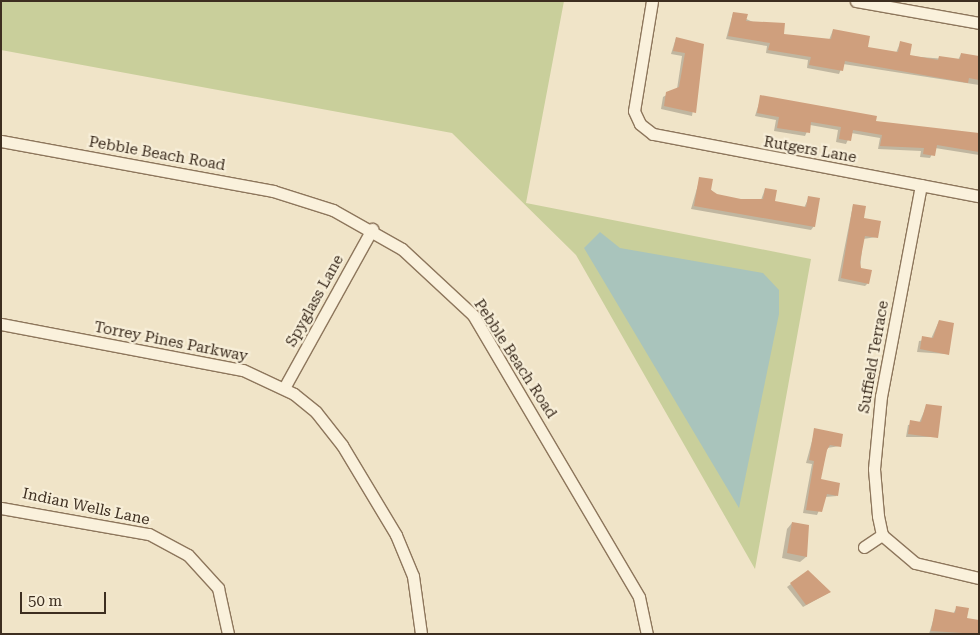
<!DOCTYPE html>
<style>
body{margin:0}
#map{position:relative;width:980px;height:635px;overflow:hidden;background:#f0e4c8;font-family:"Roboto Serif",serif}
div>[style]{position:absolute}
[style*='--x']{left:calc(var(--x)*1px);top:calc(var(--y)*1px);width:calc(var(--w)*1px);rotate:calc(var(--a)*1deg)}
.green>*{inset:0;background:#c9cf9b}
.water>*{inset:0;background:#a9c4bc}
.shadow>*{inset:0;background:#0003}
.building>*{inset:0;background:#cf9f7d}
.roads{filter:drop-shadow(1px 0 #8d765c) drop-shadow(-1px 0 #8d765c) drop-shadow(0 1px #8d765c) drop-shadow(0 -1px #8d765c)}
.minor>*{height:11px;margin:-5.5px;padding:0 5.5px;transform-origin:5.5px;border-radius:5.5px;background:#faf1dc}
span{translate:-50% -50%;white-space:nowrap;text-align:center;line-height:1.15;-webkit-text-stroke:4.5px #f7eed8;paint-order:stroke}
.street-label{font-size:15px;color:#3d2e20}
.frame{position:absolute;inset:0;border:2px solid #3d2e20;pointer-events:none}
.scale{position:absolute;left:20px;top:592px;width:86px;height:22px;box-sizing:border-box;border:2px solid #3d2e20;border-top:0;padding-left:6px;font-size:15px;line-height:18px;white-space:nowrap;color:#3d2e20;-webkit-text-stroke:4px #f7eed8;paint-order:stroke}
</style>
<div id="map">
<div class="green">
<i style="clip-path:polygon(1px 1px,564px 1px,526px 203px,811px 259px,755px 569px,576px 255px,452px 133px,1px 50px)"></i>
</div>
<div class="water">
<i style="clip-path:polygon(600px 232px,620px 248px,763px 273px,779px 290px,779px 314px,739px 508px,584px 248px)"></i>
</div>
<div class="shadow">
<i style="clip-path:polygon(733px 13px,782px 35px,829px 40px,833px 30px,866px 48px,896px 53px,900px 43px,908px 56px,958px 60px,961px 54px,979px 62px,979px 85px,843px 64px,839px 74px,807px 68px,808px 60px,766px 53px,767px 46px,726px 39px)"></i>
<i style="clip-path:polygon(676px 38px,703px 45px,692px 116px,661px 109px,663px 97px,677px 89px,682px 56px,671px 54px)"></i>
<i style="clip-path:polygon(761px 97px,875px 122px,979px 136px,979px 155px,935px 148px,930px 158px,920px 157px,921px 151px,878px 149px,880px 138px,851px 133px,846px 144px,836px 142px,838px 130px,810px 125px,805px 136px,774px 131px,776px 120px,755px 116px)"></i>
<i style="clip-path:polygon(700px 178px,716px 195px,741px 200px,761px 200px,765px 189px,773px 202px,804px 208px,809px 197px,814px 226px,811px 230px,691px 209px)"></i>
<i style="clip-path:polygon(853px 205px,877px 237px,863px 239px,860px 269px,868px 283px,865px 286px,838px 281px)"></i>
<i style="clip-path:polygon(939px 321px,947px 354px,917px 352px,919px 341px,931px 339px)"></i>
<i style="clip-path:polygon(927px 405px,936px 437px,906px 437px,908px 425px,919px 423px)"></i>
<i style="clip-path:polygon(815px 430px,840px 446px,827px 448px,820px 480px,837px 496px,825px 497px,817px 515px,803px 513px,812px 464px,806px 463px)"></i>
<i style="clip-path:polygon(792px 523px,808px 526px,806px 557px,800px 562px,782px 558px,787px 529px)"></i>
<i style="clip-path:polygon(808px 571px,830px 592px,803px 607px,787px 587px)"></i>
<i style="clip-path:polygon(957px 607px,979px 634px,929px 634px,936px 611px,953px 614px)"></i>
</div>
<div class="building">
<i style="clip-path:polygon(733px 12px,748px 14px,746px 21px,785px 23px,784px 34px,831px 39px,833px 29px,870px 36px,868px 47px,898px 52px,900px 41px,912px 44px,910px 55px,938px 60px,939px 56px,960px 59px,961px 53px,979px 56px,979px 80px,969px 78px,968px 83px,845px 61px,843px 71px,809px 65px,811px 57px,768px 50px,770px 43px,728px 36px)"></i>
<i style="clip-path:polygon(676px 37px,704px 44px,696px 113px,664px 106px,666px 92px,679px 87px,685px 53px,673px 51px)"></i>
<i style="clip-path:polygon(760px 95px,877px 116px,876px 121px,979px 133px,979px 152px,937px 145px,935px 156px,923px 154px,924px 148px,880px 146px,882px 135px,853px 130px,851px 141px,839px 139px,841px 127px,811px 122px,810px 133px,777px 128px,779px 117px,757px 113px)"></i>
<i style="clip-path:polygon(699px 177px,713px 179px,711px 190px,717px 194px,741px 199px,763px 199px,765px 188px,777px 190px,775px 201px,806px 207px,808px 196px,820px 198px,815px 227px,694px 206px)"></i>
<i style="clip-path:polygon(853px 204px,866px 206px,864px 218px,881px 221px,878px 238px,865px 236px,860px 262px,861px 268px,872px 270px,869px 284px,841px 278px)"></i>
<i style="clip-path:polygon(939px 320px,954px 323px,949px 355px,920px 349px,922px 336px,933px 338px)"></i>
<i style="clip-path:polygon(926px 404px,942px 406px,938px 438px,908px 434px,910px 420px,921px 422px)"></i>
<i style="clip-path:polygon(814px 428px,843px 434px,841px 447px,830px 445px,827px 450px,821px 479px,840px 483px,838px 496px,827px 494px,822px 512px,806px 510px,814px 461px,809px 460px)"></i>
<i style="clip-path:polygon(792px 522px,809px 525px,807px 557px,787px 553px)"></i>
<i style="clip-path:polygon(808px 570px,831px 592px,806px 605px,790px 583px)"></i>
<i style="clip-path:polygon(956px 606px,969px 608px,967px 618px,979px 620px,979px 634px,931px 631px,935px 609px,955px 613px)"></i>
</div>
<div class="roads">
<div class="minor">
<i style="--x:652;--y:1;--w:111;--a:99.3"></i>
<i style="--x:634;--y:111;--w:14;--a:65"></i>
<i style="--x:640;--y:124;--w:16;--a:38"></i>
<i style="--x:653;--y:134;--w:332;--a:10.8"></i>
<i style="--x:856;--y:1;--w:125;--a:10.1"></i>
<i style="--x:1;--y:141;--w:277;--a:10.4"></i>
<i style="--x:273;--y:191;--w:63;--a:17.6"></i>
<i style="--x:333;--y:210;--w:79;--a:29.5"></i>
<i style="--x:402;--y:249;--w:97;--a:42.9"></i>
<i style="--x:473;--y:315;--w:327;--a:59.5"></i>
<i style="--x:639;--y:597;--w:38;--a:78"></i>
<i style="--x:921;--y:185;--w:215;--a:100.7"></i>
<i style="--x:881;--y:396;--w:73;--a:95.5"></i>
<i style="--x:874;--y:469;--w:47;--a:85.1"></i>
<i style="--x:878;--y:516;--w:19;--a:78"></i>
<i style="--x:882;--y:535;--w:43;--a:40.3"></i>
<i style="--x:915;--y:563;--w:66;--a:13.2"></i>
<i style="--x:1;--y:324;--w:246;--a:10.8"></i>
<i style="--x:243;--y:370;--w:56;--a:25.2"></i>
<i style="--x:294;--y:394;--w:28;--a:39"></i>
<i style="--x:316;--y:412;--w:42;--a:51.8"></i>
<i style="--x:342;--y:445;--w:105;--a:59"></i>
<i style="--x:396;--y:535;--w:44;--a:67.5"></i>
<i style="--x:413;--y:576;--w:59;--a:82.1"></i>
<i style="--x:284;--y:388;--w:182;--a:-61"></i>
<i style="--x:1;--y:508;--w:150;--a:10"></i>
<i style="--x:149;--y:534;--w:44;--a:28.3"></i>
<i style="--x:188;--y:555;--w:45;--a:47.7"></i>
<i style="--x:218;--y:588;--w:47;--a:77.7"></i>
<i style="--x:864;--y:547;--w:22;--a:-34"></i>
</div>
</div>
<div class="street-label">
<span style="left:810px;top:150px;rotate:10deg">Rutgers Lane</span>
<span style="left:157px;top:154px;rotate:10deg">Pebble Beach Road</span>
<span style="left:315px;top:301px;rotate:-61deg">Spyglass Lane</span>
<span style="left:171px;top:342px;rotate:11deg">Torrey Pines Parkway</span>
<span style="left:874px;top:357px;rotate:-80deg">Suffield Terrace</span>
<span style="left:515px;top:359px;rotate:57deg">Pebble Beach Road</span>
<span style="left:86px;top:507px;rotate:12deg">Indian Wells Lane</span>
</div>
<div class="frame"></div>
<div class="scale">50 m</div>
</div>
